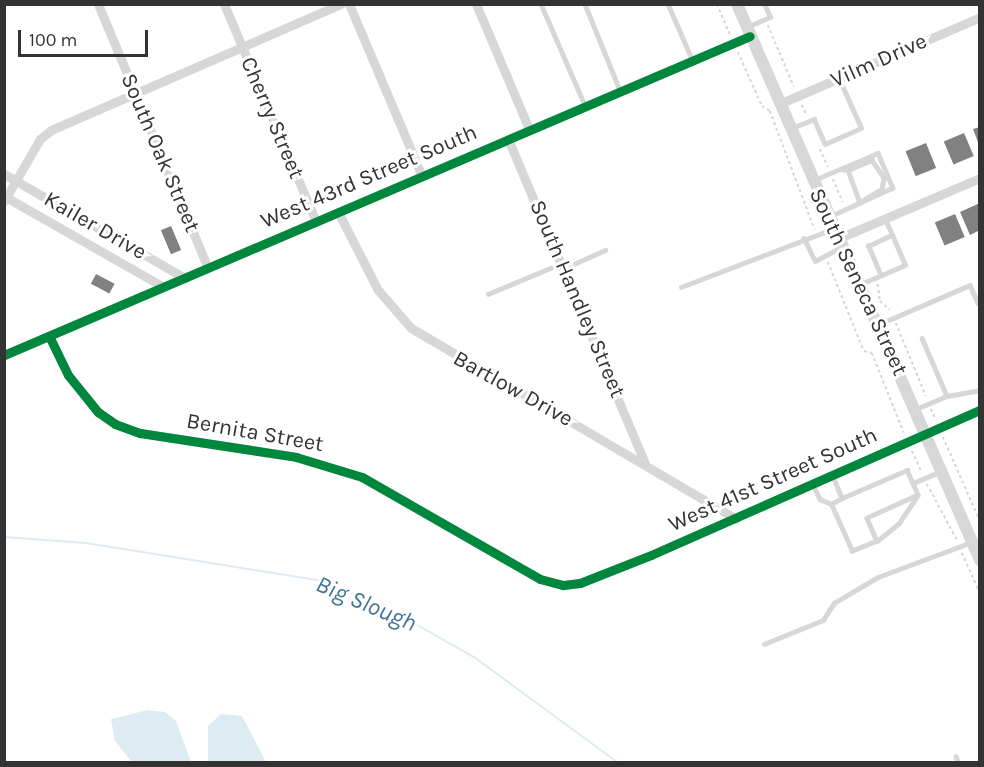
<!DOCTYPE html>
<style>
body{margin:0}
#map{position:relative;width:984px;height:767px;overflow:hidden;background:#fff;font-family:Karla,sans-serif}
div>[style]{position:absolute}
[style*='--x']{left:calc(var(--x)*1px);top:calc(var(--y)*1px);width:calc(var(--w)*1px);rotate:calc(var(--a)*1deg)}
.water>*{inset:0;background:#ddebf3}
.stream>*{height:2px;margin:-1px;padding:0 1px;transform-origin:1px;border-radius:1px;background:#ddebf3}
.building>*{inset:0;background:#818181;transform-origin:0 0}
.path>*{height:1.5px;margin-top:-0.75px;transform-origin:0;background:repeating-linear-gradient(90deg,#d6d6d6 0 3px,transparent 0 6px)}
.service>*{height:4.5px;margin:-2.25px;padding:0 2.25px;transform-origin:2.25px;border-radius:2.25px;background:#d7d7d7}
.minor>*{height:9px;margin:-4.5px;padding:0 4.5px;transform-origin:4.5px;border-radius:4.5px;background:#d7d7d7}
.tertiary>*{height:12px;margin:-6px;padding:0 6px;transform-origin:6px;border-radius:6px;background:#d7d7d7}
.cycleway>*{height:9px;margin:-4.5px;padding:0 4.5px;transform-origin:4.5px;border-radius:4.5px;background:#00873e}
span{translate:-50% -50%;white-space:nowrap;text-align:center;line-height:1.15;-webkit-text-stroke:6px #fff;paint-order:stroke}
.street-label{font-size:22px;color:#333}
.water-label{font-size:24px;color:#3f7597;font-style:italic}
.frame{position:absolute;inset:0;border:6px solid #333;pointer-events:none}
.scale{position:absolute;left:18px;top:30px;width:130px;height:27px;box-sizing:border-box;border:3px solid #333;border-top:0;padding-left:8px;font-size:18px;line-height:21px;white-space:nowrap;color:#333;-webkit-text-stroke:4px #fff;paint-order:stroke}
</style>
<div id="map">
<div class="water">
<i style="clip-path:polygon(148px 710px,165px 712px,176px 721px,191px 762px,132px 762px,115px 741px,111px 719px)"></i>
<i style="clip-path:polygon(221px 714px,242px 716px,266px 762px,208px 762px,208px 726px)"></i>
</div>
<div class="stream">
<i style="--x:4;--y:537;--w:82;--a:4.2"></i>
<i style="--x:86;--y:543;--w:239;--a:9.1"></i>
<i style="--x:322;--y:581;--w:73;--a:22.7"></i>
<i style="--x:389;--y:609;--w:98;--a:29.5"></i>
<i style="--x:474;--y:657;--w:177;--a:36.3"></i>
</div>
<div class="building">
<i style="clip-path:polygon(980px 127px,980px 145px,979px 145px,973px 129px)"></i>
<i style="left:964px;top:133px;width:25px;height:22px;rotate:67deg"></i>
<i style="left:926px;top:143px;width:27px;height:22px;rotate:68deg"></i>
<i style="clip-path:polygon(980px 203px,980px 230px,970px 235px,960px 212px)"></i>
<i style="left:955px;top:214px;width:25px;height:22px;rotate:67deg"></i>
<i style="left:171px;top:226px;width:26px;height:11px;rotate:67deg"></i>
<i style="left:96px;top:274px;width:21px;height:11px;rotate:28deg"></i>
</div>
<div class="path">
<i style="--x:717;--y:4;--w:33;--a:67"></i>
<i style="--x:768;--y:25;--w:67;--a:67.2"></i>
<i style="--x:738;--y:52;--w:59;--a:66"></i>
<i style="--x:762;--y:106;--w:9;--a:32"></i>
<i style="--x:770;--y:111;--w:127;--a:69.3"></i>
<i style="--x:802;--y:105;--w:10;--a:66"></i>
<i style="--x:820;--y:149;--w:20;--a:66"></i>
<i style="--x:833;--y:179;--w:25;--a:67"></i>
<i style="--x:828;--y:262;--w:96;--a:68"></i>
<i style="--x:864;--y:351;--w:8;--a:14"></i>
<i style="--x:872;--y:353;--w:86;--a:68.2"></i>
<i style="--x:878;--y:284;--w:17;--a:83"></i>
<i style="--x:880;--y:301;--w:13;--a:42"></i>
<i style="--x:896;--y:323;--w:79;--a:67.7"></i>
<i style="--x:931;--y:409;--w:10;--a:66"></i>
<i style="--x:943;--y:437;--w:92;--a:66.2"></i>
<i style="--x:912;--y:451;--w:23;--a:65"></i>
<i style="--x:927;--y:484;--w:64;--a:61.8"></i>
<i style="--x:962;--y:553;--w:44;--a:65.8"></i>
</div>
<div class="service">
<i style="--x:541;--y:4;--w:110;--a:66.5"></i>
<i style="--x:585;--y:4;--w:93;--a:67.9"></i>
<i style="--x:668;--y:4;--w:60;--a:66.4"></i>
<i style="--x:749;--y:26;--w:23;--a:-23"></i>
<i style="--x:770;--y:17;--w:14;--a:-115"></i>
<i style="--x:792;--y:128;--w:24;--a:-22"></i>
<i style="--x:814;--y:119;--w:27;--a:66"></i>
<i style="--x:825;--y:144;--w:39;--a:-24"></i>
<i style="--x:861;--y:128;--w:54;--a:-114.2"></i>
<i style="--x:841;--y:169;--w:7;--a:8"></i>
<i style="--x:848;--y:170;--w:26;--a:-23"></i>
<i style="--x:872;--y:160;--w:22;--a:56"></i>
<i style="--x:884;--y:178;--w:11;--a:100"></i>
<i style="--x:882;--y:189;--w:31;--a:148"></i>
<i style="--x:848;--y:170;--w:32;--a:70"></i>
<i style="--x:814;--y:180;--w:69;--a:-22.9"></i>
<i style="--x:878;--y:153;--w:38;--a:67"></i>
<i style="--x:893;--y:188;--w:69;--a:155.3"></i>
<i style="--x:804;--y:238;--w:25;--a:64"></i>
<i style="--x:815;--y:261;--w:30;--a:-28"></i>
<i style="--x:565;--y:268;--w:44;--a:-24.2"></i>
<i style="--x:881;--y:276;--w:33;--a:-113"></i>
<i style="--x:868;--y:246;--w:26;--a:-25"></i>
<i style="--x:861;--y:284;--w:48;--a:-23.4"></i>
<i style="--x:905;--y:265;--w:50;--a:-113.5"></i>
<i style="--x:681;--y:287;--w:163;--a:-20.9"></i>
<i style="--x:488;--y:294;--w:78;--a:-22.6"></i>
<i style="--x:877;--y:325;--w:101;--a:-23.3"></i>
<i style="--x:970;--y:285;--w:20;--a:66"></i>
<i style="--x:922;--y:338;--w:63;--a:66.7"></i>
<i style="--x:916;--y:409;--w:34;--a:-23"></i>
<i style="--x:947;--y:396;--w:34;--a:-10"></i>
<i style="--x:833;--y:476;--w:24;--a:68"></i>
<i style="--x:842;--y:498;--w:71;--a:-23.3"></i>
<i style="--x:907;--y:470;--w:27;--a:66"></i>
<i style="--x:918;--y:495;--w:56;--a:155.7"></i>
<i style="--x:867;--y:518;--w:25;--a:67"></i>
<i style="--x:877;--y:541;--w:27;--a:158"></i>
<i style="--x:852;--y:551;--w:51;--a:-114.1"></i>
<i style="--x:831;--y:504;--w:13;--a:-29"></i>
<i style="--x:913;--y:483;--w:28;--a:-23"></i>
<i style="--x:813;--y:485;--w:16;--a:63"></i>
<i style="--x:820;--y:499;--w:12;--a:24"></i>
<i style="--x:877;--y:541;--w:28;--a:-39"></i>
<i style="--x:899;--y:523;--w:32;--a:-56"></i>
<i style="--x:764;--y:644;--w:64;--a:-22.1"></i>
<i style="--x:823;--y:620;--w:20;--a:-57"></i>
<i style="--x:834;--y:603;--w:51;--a:-30.6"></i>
<i style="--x:878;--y:577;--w:100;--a:-20.4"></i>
<i style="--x:956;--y:756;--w:6;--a:72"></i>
</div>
<div class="minor">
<i style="--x:98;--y:4;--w:286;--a:67.4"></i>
<i style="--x:224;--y:4;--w:237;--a:67.1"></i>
<i style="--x:349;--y:4;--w:187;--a:67"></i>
<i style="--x:476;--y:4;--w:136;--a:67"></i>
<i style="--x:779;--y:104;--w:219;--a:-23.4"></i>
<i style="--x:508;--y:139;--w:350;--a:67.1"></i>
<i style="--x:4;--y:174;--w:209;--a:29.9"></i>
<i style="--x:4;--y:196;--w:182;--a:29.7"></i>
<i style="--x:4;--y:201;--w:72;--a:-59.9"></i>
<i style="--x:40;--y:139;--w:14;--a:-39"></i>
<i style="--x:51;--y:130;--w:316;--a:-23.5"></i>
<i style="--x:338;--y:212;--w:88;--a:62.9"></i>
<i style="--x:378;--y:290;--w:50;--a:49"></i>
<i style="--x:411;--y:328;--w:377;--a:30.4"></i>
<i style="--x:837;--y:239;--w:155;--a:-23.1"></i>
<i style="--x:49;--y:336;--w:43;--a:64"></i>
<i style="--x:68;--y:375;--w:48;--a:51"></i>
<i style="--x:98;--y:412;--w:21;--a:35"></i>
<i style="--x:115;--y:424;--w:27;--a:20"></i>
<i style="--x:140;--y:433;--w:158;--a:8.7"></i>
<i style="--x:296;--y:457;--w:69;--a:16.9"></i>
<i style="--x:362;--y:477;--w:205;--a:29.8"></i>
<i style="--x:540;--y:579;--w:24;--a:15"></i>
<i style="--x:563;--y:585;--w:17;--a:-7"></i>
<i style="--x:580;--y:583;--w:76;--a:-21.5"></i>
<i style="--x:651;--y:555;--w:360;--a:-23.8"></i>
<i style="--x:4;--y:355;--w:811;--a:-23.15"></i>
</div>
<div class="tertiary">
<i style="--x:737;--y:4;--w:607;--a:66.39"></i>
</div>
<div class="cycleway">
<i style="--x:49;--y:336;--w:43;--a:64"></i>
<i style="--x:68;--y:375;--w:48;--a:51"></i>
<i style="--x:98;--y:412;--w:21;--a:35"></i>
<i style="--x:115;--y:424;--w:27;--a:20"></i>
<i style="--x:140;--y:433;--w:158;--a:8.7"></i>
<i style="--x:296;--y:457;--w:69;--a:16.9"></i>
<i style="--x:362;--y:477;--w:205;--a:29.8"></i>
<i style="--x:540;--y:579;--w:24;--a:15"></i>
<i style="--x:563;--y:585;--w:17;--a:-7"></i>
<i style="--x:580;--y:583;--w:76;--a:-21.5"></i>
<i style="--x:651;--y:555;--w:360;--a:-23.8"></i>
<i style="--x:4;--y:355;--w:811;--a:-23.15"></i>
</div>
<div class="street-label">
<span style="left:879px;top:61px;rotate:-24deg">Vilm Drive</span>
<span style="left:272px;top:118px;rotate:67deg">Cherry Street</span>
<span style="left:160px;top:153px;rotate:67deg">South Oak Street</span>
<span style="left:369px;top:177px;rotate:-23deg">West 43rd Street South</span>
<span style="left:95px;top:226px;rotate:30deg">Kailer Drive</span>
<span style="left:858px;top:282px;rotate:65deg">South Seneca Street</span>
<span style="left:577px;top:299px;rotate:67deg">South Handley Street</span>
<span style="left:513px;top:389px;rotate:29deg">Bartlow Drive</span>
<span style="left:255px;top:433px;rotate:10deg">Bernita Street</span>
<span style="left:773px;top:480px;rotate:-24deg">West 41st Street South</span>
</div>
<div class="water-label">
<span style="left:366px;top:604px;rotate:23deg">Big Slough</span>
</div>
<div class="frame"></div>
<div class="scale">100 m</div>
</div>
